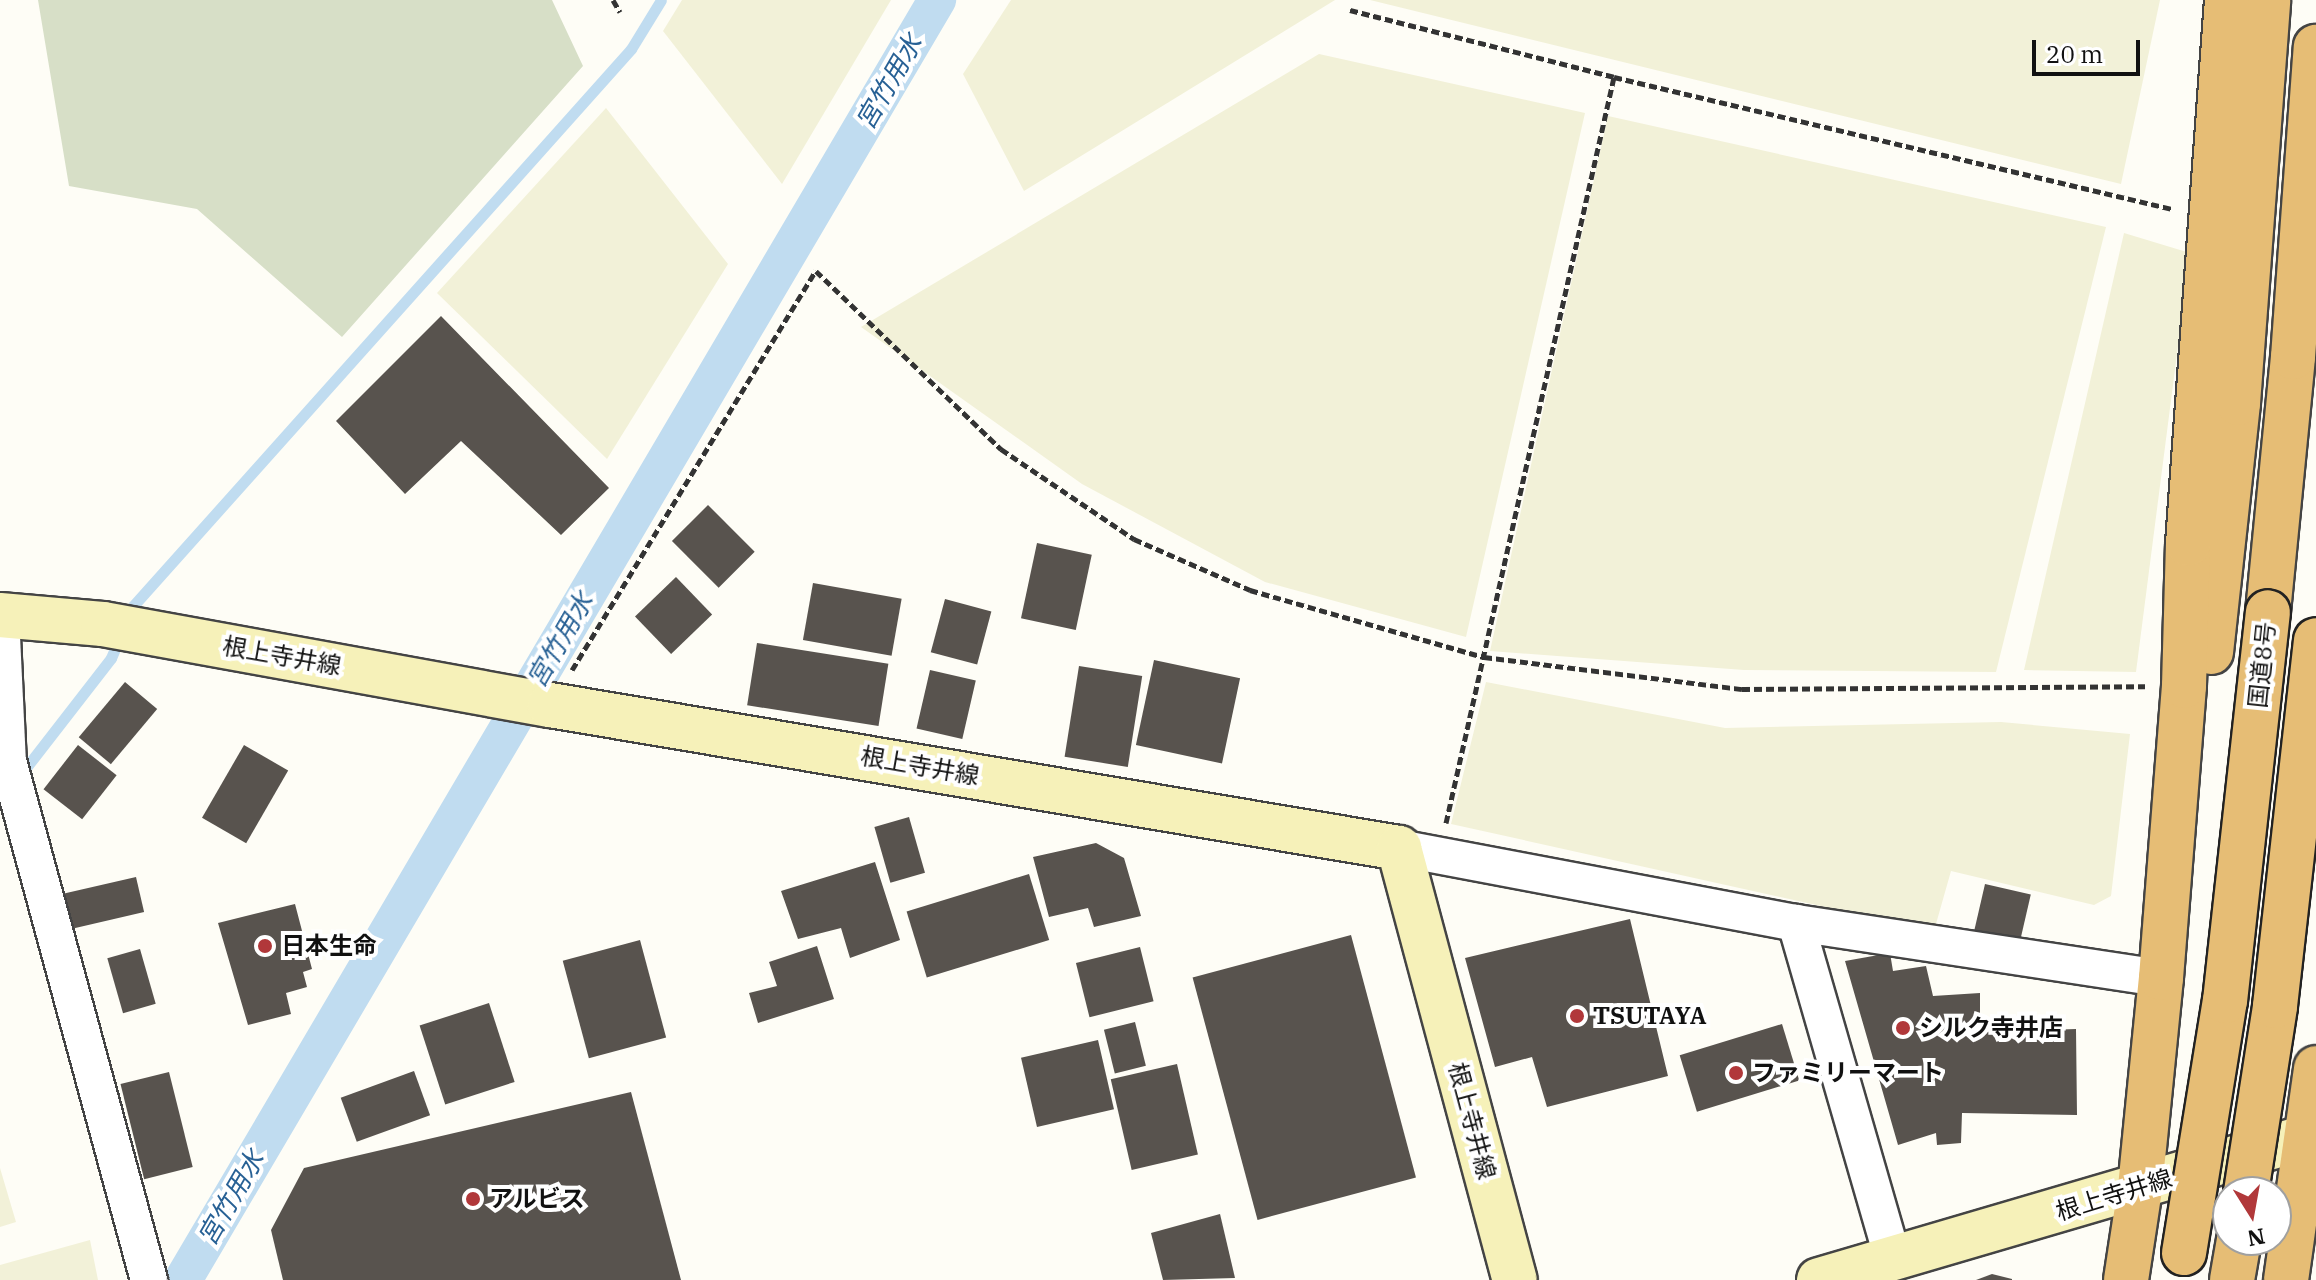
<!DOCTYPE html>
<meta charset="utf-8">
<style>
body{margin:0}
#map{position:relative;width:2316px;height:1280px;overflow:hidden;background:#fefdf6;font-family:"IBM Plex Serif","Noto Sans JP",serif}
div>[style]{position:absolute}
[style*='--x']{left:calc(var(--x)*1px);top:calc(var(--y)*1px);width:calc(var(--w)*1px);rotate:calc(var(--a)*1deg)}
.farmland>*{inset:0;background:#f2f1d8}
.cemetery>*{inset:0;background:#d7dfc7}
.stream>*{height:11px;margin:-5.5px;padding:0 5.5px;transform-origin:5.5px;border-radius:5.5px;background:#c0dcf0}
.canal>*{height:38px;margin:-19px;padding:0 19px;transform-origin:19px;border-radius:19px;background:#c0dcf0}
.building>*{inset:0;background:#58534e;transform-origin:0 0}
.path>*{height:5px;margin-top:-2.5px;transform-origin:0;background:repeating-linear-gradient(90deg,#333 0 8px,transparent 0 12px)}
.roads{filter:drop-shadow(2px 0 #444) drop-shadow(-2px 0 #444) drop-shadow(0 2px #444) drop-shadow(0 -2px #444)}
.minor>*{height:36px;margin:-18px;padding:0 18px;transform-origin:18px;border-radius:18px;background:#fff}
.secondary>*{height:44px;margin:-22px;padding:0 22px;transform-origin:22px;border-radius:22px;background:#f6f1b9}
.trunk>*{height:44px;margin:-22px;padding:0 22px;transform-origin:22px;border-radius:22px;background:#e6bd75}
.bridges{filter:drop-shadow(2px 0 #222) drop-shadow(-2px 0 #222) drop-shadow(0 2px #222) drop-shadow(0 -2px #222)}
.trunk-bridge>*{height:44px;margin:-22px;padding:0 22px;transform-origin:22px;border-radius:22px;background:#e6bd75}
.dots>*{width:22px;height:22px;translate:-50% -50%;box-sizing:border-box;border:4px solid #fff;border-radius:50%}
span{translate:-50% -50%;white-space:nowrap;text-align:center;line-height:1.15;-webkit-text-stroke:8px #fff;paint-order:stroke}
.street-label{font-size:24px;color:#111}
.poi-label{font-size:24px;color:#111;font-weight:700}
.left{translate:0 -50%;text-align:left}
.water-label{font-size:26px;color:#286195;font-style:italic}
.north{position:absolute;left:2212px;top:1176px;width:80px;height:80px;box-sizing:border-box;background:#fff;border:2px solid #a0a0a0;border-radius:50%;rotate:169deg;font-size:22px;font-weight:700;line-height:32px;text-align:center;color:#111}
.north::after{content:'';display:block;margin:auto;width:28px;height:36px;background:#b1383a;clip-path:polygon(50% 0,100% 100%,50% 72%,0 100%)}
.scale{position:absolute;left:2032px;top:40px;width:108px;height:36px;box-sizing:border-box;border:4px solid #111;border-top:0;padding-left:10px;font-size:24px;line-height:28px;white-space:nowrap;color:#111;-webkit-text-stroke:6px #fff;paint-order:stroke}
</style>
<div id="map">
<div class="farmland">
<i style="clip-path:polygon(682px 0,891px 0,782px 184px,663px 31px)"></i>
<i style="clip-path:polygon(1011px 0,1335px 0,1024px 191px,963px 74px)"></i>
<i style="clip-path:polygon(1370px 0,2160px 0,2121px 184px)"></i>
<i style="clip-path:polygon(1319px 54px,1585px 113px,1466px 637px,1265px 582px,1082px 484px,861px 327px)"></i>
<i style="clip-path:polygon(606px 108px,728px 264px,607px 459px,437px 293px)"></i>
<i style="clip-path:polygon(1608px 116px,2106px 227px,1996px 672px,1744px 670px,1490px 651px)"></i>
<i style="clip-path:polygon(2124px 233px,2190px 253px,2136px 672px,2024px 670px)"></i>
<i style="clip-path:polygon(1486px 682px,1725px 728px,2001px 722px,2130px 734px,2111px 896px,2094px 905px,1951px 871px,1934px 931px,1451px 824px)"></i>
<i style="clip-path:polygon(0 1168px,16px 1222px,0 1227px)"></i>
<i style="clip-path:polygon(90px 1240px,98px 1280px,0 1280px,0 1265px)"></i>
</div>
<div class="cemetery">
<i style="clip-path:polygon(38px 0,552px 0,583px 66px,342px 337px,197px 209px,69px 186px)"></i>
</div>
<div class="stream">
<i style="--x:127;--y:621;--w:16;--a:-68"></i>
<i style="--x:133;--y:606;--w:747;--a:-48.2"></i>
<i style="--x:631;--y:49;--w:57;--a:-58.5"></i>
<i style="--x:25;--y:769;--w:140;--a:-52.2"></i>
<i style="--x:111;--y:658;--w:23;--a:-67"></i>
</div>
<div class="canal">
<i style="--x:183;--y:1280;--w:1486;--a:-59.5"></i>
</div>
<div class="building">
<i style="clip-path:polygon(441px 316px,609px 488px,561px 535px,461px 441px,405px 494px,336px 421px)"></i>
<i style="left:708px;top:505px;width:66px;height:51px;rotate:45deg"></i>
<i style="left:1037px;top:543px;width:56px;height:77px;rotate:12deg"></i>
<i style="left:676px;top:577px;width:52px;height:57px;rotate:46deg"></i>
<i style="left:813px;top:583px;width:90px;height:58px;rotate:10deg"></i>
<i style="left:945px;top:599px;width:48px;height:55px;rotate:15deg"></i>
<i style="left:757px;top:643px;width:133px;height:63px;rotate:9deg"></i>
<i style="left:1154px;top:660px;width:88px;height:87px;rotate:12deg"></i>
<i style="left:1079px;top:666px;width:64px;height:92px;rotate:9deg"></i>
<i style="left:930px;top:670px;width:47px;height:60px;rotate:13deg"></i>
<i style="left:125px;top:682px;width:42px;height:72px;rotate:40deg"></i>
<i style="left:78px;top:745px;width:49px;height:56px;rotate:38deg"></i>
<i style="left:244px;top:745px;width:51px;height:84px;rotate:30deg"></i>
<i style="left:909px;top:817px;width:58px;height:36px;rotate:74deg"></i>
<i style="clip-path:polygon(1096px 843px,1124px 858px,1141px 916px,1094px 927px,1088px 908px,1049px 917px,1033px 857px)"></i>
<i style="clip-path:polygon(875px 862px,900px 940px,850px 958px,841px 928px,798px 939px,781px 891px)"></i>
<i style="left:1029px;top:874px;width:69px;height:128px;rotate:73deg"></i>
<i style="left:136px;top:877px;width:36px;height:86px;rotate:77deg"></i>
<i style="left:1985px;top:884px;width:47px;height:51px;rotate:13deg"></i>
<i style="clip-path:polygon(295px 904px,312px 969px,303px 972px,307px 987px,286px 993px,291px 1014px,248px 1025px,218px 923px)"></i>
<i style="clip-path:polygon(1630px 919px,1668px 1076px,1547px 1107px,1532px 1057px,1495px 1067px,1465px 958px)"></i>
<i style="left:1351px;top:935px;width:251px;height:164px;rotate:75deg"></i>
<i style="left:640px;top:940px;width:101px;height:80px;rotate:75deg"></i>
<i style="clip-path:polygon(817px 946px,834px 999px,758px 1023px,749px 993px,777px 986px,769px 962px)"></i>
<i style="left:1140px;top:947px;width:56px;height:66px;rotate:76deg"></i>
<i style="left:140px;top:949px;width:57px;height:34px;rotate:74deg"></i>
<i style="clip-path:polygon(1890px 953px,1893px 971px,1926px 966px,1933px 996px,1980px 993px,1980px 1032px,2076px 1029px,2077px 1115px,1962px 1113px,1961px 1143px,1937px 1145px,1936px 1133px,1898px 1145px,1845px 961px)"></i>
<i style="left:489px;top:1003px;width:83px;height:73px;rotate:72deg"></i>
<i style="left:1135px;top:1022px;width:45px;height:32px;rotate:76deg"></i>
<i style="left:1782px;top:1024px;width:59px;height:107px;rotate:73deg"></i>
<i style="left:1098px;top:1040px;width:71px;height:79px;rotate:77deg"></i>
<i style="left:1177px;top:1064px;width:93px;height:68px;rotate:77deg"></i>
<i style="left:414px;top:1071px;width:47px;height:78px;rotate:70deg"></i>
<i style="left:169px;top:1072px;width:98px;height:50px;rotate:76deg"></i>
<i style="clip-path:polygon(631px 1092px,681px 1280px,283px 1280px,271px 1230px,304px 1168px)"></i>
<i style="clip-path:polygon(1220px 1214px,1235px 1278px,1163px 1280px,1151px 1233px)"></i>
<i style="clip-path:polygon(1992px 1274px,2012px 1279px,2012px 1280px,1976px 1280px)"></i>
</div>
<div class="path">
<i style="--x:613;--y:0;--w:14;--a:60"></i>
<i style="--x:1350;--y:10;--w:272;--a:14.2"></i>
<i style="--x:1614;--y:77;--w:573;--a:13.31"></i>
<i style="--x:572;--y:670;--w:468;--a:-58.6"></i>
<i style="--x:816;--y:271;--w:257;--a:43.9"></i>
<i style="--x:1001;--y:449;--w:161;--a:34.1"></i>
<i style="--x:1134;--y:539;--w:127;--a:23.7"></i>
<i style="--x:1250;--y:590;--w:243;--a:16"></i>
<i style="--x:1484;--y:657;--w:260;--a:7.1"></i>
<i style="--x:1742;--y:689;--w:403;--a:-0.4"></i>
<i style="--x:1446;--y:823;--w:765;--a:-77.31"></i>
</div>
<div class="roads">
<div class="minor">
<i style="--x:1;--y:615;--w:146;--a:87.3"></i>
<i style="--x:8;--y:761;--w:538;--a:74.8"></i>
<i style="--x:1399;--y:848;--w:404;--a:10.7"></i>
<i style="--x:1796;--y:923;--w:369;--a:8.6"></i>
<i style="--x:1796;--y:923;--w:351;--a:73.9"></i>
</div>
<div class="secondary">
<i style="--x:0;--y:615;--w:103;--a:5"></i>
<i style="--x:103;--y:624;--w:454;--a:10.3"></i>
<i style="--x:550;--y:705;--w:861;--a:9.56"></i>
<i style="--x:1399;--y:848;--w:447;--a:75"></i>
<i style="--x:1819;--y:1280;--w:518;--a:-16.37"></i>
</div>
<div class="trunk">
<i style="--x:2268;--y:612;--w:256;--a:-84.4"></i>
<i style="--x:2293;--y:357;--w:311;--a:-85.8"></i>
<i style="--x:2211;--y:652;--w:250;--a:-83.8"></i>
<i style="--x:2238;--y:403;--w:404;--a:-85.7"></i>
<i style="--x:2126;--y:1280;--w:93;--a:-81.3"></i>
<i style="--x:2140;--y:1188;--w:211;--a:-84.3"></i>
<i style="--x:2161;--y:978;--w:293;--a:-85.5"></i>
<i style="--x:2184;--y:686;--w:142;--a:-88.4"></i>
<i style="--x:2188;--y:544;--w:545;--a:-85.9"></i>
<i style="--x:2232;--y:1280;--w:41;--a:-80.1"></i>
<i style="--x:2286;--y:1280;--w:214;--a:-81.9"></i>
</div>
</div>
<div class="bridges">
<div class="trunk-bridge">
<i style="--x:2246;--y:1192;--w:188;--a:-81.1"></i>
<i style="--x:2275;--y:1006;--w:368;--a:-83.6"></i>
<i style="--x:2184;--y:1253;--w:255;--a:-80.8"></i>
<i style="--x:2225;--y:1001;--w:391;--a:-83.7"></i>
</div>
</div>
<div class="dots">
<i style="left:265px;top:946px;background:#b1383a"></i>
<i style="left:1577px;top:1016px;background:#b1383a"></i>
<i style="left:1903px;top:1028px;background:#b1383a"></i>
<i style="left:1736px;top:1073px;background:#b1383a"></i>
<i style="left:473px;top:1199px;background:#b1383a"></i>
</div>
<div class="street-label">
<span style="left:282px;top:656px;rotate:10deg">根上寺井線</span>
<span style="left:2262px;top:665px;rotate:-84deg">国道8号</span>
<span style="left:920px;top:766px;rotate:10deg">根上寺井線</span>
<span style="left:1472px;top:1121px;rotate:75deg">根上寺井線</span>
<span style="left:2114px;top:1195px;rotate:-17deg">根上寺井線</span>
</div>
<div class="poi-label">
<span class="left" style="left:281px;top:946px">日本生命</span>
<span class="left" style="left:1593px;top:1016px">TSUTAYA</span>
<span class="left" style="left:1919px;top:1028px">シルク寺井店</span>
<span class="left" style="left:1752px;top:1073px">ファミリーマート</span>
<span class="left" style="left:489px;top:1199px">アルビス</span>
</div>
<div class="water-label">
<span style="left:889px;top:82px;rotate:-60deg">宮竹用水</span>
<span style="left:560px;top:640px;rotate:-60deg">宮竹用水</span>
<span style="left:231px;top:1198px;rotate:-60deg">宮竹用水</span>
</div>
<div class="north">N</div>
<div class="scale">20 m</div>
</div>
